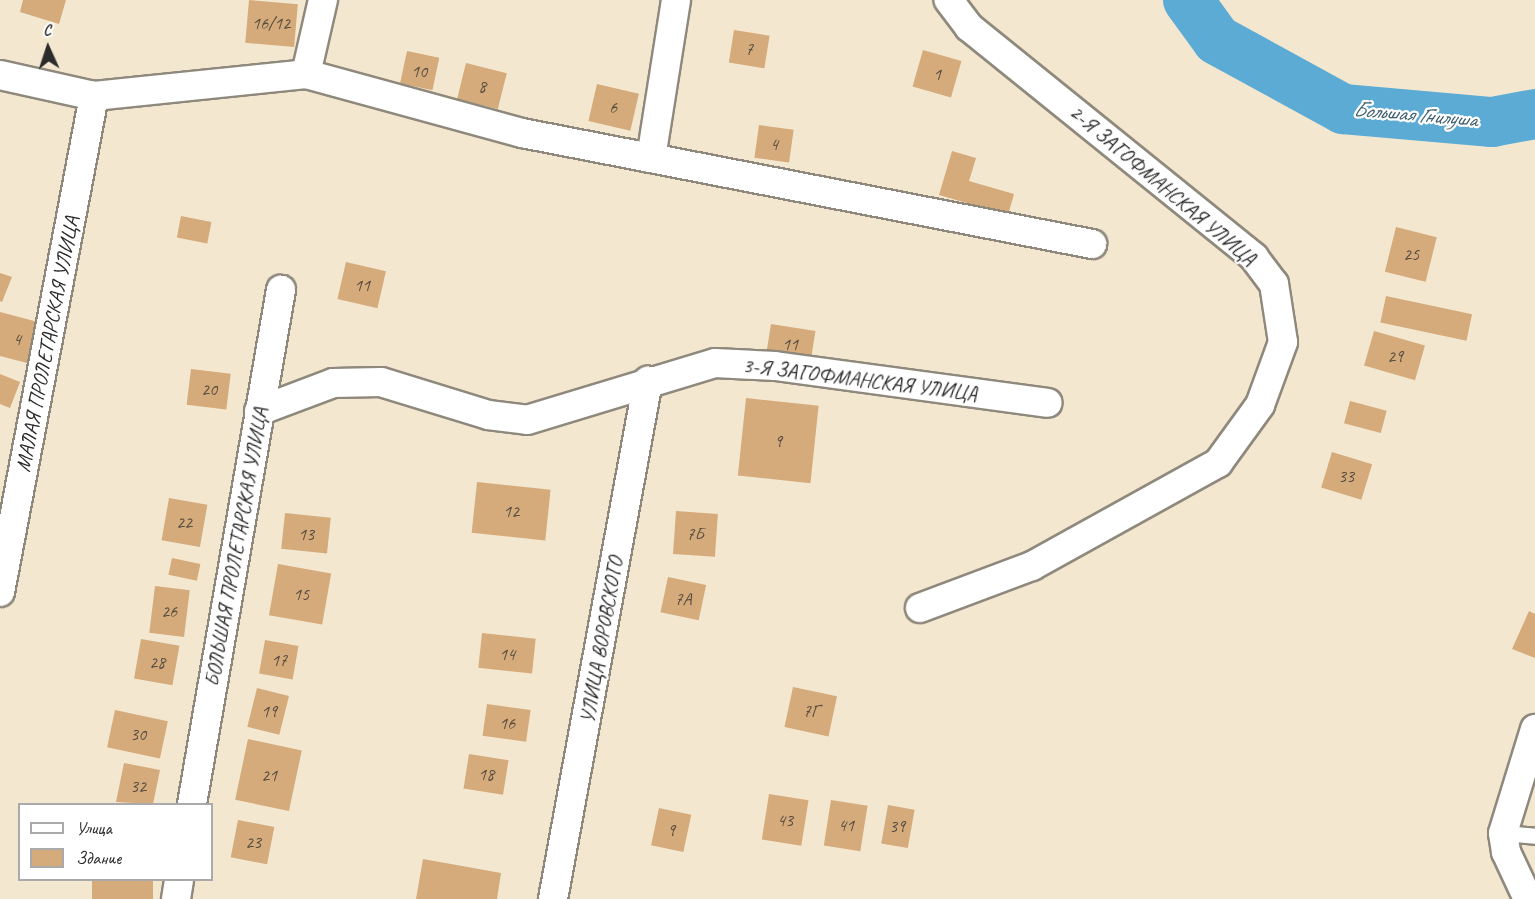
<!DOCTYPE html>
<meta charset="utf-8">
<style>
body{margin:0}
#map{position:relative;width:1535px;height:899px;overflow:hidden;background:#f3e7cf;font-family:Caveat,sans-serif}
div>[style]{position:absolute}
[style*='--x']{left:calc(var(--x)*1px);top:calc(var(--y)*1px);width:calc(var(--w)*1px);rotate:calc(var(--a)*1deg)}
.river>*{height:50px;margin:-25px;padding:0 25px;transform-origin:25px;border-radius:25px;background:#5babd5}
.building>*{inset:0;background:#d5ab7b;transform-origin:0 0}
.roads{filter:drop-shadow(2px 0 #8f897d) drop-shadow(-2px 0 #8f897d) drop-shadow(0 2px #8f897d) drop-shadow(0 -2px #8f897d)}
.service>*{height:15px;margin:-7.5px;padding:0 7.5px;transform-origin:7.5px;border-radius:7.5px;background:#fff}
.minor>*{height:28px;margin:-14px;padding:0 14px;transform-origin:14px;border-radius:14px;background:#fff}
span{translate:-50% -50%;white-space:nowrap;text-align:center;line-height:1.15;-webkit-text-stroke:4.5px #fff;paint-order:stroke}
.number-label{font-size:18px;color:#564b3f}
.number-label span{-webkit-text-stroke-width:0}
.street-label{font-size:21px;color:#2b2b2b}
.water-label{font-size:22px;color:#3e5e6f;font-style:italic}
.legend{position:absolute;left:18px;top:803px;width:195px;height:78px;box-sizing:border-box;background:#fff;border:2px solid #aaa;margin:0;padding:8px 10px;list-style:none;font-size:18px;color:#2b2b2b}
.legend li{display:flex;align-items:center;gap:12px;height:30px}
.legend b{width:30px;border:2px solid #aaa}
.north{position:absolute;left:18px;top:18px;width:60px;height:60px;-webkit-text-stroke:4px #fff;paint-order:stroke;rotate:357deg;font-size:16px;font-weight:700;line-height:24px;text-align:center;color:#2b2b2b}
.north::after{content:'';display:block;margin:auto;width:21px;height:27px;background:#2b2b2b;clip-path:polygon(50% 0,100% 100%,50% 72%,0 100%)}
</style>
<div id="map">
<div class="river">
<i style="--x:1188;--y:0;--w:49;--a:54.1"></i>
<i style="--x:1217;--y:40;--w:144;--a:28.7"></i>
<i style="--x:1343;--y:109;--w:150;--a:5"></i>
<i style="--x:1492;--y:122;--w:44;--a:-10.5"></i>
</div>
<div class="building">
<i style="clip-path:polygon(23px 0,66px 0,59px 24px,20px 12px)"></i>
<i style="left:249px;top:0;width:49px;height:43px;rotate:5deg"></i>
<i style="left:734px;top:30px;width:36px;height:33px;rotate:9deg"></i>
<i style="left:923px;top:50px;width:40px;height:38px;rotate:16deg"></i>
<i style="left:407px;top:51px;width:33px;height:33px;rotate:12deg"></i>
<i style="left:466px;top:63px;width:42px;height:37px;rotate:14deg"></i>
<i style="left:597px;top:84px;width:43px;height:38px;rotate:13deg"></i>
<i style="left:759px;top:125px;width:35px;height:33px;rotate:8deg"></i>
<i style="clip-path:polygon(952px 151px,976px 158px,969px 181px,1014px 194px,1008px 215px,939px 195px)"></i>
<i style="left:181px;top:216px;width:31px;height:22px;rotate:11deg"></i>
<i style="left:1396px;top:227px;width:42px;height:46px;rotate:14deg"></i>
<i style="left:346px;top:262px;width:41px;height:38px;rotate:13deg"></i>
<i style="clip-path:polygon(0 273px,12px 277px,2px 302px,0 301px)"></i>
<i style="left:1386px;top:296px;width:88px;height:27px;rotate:12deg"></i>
<i style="clip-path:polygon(0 312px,38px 322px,27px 363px,0 356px)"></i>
<i style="left:771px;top:324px;width:45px;height:33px;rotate:9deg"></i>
<i style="left:1374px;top:331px;width:53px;height:36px;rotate:16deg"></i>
<i style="left:191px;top:369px;width:40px;height:36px;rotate:7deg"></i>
<i style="clip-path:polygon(0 374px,20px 382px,10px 408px,0 404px)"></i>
<i style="left:746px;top:398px;width:73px;height:78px;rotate:6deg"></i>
<i style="left:1350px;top:401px;width:38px;height:23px;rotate:15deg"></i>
<i style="left:1332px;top:452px;width:42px;height:37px;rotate:17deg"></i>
<i style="left:477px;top:482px;width:74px;height:51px;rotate:6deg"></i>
<i style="left:169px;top:498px;width:39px;height:43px;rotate:10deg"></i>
<i style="left:676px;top:511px;width:42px;height:43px;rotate:4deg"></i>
<i style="left:285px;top:513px;width:46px;height:36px;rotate:6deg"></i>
<i style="left:172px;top:558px;width:29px;height:17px;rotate:12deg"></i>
<i style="left:278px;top:564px;width:54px;height:52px;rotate:10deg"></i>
<i style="left:668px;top:577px;width:39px;height:36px;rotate:12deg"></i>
<i style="left:155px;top:586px;width:35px;height:47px;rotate:7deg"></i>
<i style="clip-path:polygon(1529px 611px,1535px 614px,1535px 658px,1512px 649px)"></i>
<i style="left:482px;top:633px;width:54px;height:35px;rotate:6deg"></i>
<i style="left:141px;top:639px;width:39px;height:40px;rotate:10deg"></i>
<i style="left:265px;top:640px;width:34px;height:34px;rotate:10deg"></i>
<i style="left:793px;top:687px;width:45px;height:41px;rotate:12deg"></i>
<i style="left:257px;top:688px;width:33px;height:40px;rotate:14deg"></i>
<i style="left:487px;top:704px;width:44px;height:32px;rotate:8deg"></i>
<i style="left:115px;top:710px;width:54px;height:38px;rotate:12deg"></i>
<i style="left:248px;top:739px;width:55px;height:62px;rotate:12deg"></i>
<i style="left:469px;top:754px;width:40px;height:35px;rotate:9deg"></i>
<i style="clip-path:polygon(124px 763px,160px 770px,153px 804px,116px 802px)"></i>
<i style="left:769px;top:794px;width:40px;height:46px;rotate:9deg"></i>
<i style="left:831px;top:800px;width:37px;height:46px;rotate:9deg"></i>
<i style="left:888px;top:805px;width:27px;height:39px;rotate:10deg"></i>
<i style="left:659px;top:808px;width:33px;height:38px;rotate:12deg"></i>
<i style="left:238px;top:820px;width:37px;height:38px;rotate:11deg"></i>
<i style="clip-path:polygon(423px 859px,501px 873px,497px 899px,416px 899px)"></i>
<i style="left:92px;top:880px;width:61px;height:19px"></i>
</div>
<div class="roads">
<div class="service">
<i style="--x:1503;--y:833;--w:32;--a:5"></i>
</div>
<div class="minor">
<i style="--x:306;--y:74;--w:76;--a:-77.1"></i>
<i style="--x:0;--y:75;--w:96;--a:12.6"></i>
<i style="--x:94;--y:96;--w:213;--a:-5.9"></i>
<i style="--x:306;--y:74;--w:224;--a:15.3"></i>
<i style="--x:522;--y:133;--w:581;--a:11.02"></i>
<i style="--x:651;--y:158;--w:160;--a:-81"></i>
<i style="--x:259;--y:411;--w:79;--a:-20.7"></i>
<i style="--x:333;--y:383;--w:48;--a:-1.2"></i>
<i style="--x:381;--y:382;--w:112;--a:17.1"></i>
<i style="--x:488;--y:415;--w:39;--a:7"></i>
<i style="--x:527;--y:420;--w:196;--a:-16.9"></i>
<i style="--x:715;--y:363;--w:60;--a:2.9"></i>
<i style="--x:775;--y:366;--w:275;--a:7.7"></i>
<i style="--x:0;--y:592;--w:505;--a:-79.27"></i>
<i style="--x:920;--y:608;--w:120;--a:-20.6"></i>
<i style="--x:1032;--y:566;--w:213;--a:-29"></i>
<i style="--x:1218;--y:463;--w:72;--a:-54.1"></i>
<i style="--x:1260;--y:405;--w:67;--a:-69.9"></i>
<i style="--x:1283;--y:342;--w:59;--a:-98.8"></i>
<i style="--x:1274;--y:284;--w:34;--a:-127"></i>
<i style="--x:1254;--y:257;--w:366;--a:-141.1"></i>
<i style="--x:969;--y:27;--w:34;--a:-127"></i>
<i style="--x:192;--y:804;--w:522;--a:-80.18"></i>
<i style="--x:176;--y:899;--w:19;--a:-81"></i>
<i style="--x:553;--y:899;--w:527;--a:-79.61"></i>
<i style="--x:1528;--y:899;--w:52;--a:-115.1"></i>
<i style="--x:1506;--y:852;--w:19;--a:-99"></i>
<i style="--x:1503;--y:833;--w:109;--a:-72.9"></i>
</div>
</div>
<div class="number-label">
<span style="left:271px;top:23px">16/12</span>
<span style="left:749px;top:49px">7</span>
<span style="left:419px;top:71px">10</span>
<span style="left:937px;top:74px">1</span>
<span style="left:482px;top:86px">8</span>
<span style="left:613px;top:107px">6</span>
<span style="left:774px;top:144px">4</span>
<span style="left:1411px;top:254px">25</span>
<span style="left:362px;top:285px">11</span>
<span style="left:17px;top:339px">4</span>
<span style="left:790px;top:344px">11</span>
<span style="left:1395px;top:356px">29</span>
<span style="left:209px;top:389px">20</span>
<span style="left:778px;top:441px">9</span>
<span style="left:1346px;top:476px">33</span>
<span style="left:511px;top:511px">12</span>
<span style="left:184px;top:522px">22</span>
<span style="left:306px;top:534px">13</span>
<span style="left:695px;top:534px">7Б</span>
<span style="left:301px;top:594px">15</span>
<span style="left:683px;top:599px">7А</span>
<span style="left:169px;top:611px">26</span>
<span style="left:507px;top:654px">14</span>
<span style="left:279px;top:660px">17</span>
<span style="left:157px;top:662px">28</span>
<span style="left:269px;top:711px">19</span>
<span style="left:811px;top:711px">7Г</span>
<span style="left:507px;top:723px">16</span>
<span style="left:138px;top:734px">30</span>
<span style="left:486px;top:774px">18</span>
<span style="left:269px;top:775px">21</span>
<span style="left:138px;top:786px">32</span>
<span style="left:785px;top:820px">43</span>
<span style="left:846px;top:825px">41</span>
<span style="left:897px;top:826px">39</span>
<span style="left:671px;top:830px">9</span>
<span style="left:253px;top:842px">23</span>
</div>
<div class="street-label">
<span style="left:1163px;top:185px;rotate:40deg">2-Я ЗАГОФМАНСКАЯ УЛИЦА</span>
<span style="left:47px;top:344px;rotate:-79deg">МАЛАЯ ПРОЛЕТАРСКАЯ УЛИЦА</span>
<span style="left:860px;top:379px;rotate:7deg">3-Я ЗАГОФМАНСКАЯ УЛИЦА</span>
<span style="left:236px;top:547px;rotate:-80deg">БОЛЬШАЯ ПРОЛЕТАРСКАЯ УЛИЦА</span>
<span style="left:601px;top:640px;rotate:-80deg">УЛИЦА ВОРОВСКОГО</span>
</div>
<div class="water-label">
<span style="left:1415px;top:115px;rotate:5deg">Большая Гнилуша</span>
</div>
<ul class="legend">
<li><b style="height:8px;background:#fff"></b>Улица</li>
<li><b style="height:16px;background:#d5ab7b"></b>Здание</li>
</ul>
<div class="north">С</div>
</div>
